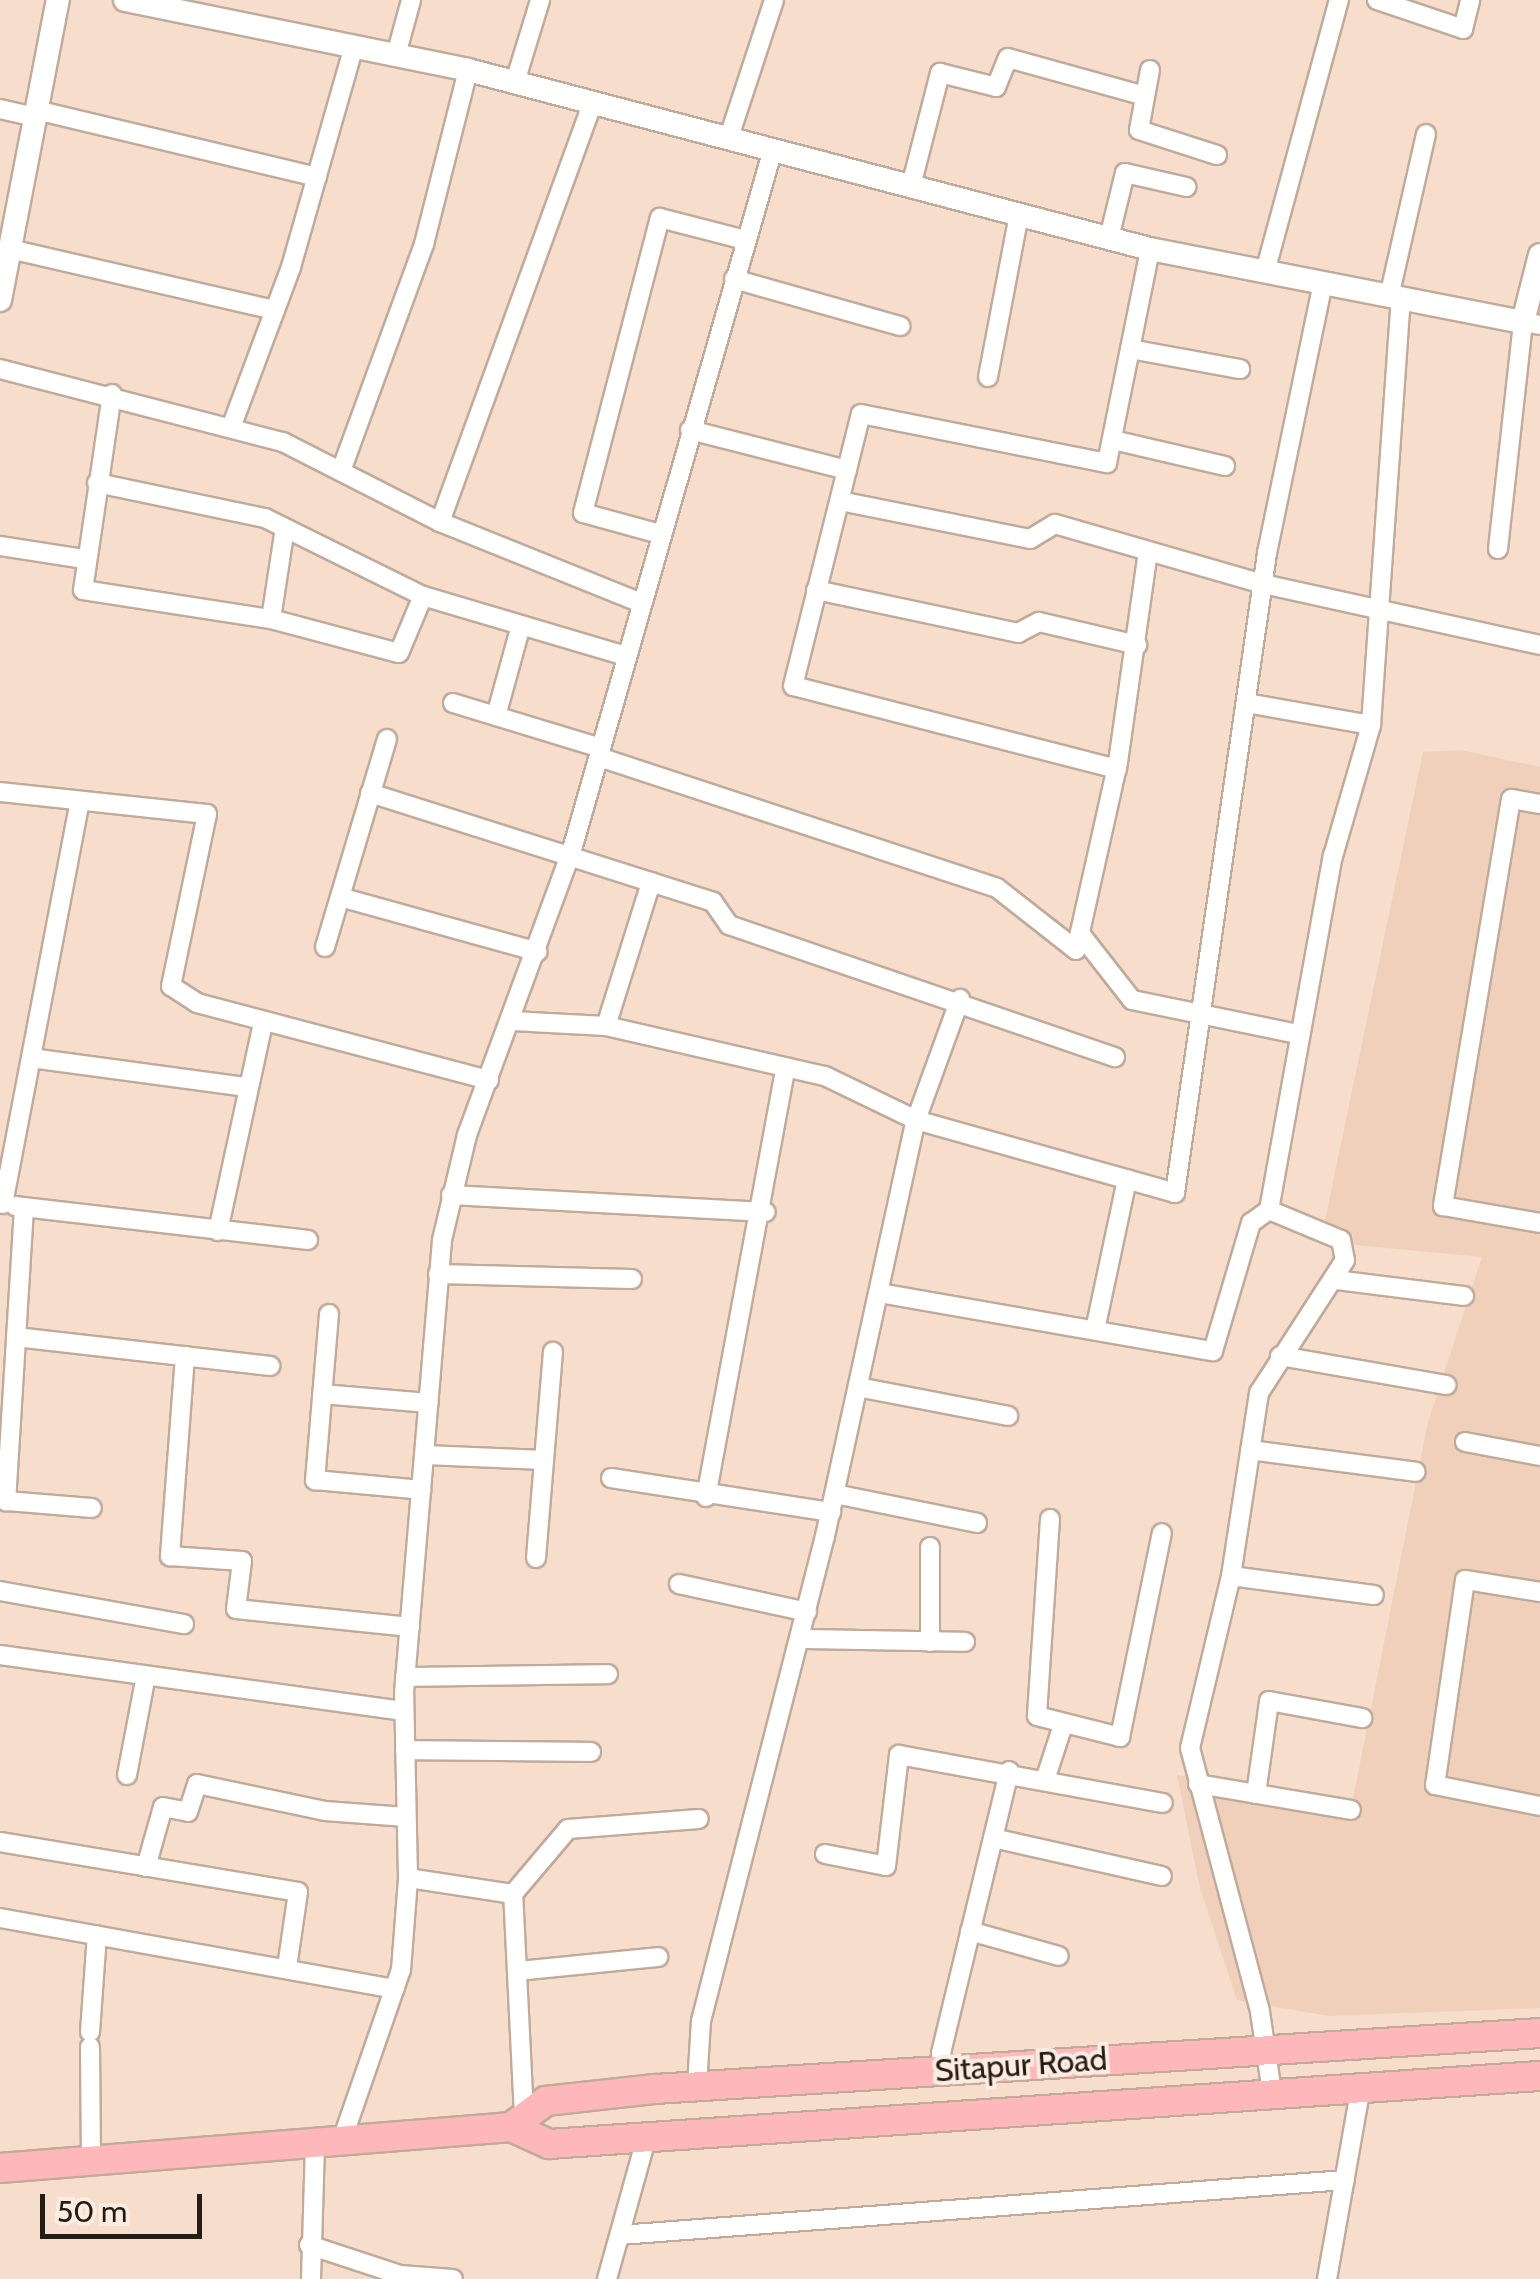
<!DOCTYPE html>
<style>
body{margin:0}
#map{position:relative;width:1540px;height:2279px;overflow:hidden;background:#f6ddcc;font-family:Cabin,sans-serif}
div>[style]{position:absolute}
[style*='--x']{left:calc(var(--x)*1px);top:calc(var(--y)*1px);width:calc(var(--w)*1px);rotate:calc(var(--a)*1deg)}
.built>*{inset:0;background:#f0d0bb}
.roads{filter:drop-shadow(2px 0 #c2aa9a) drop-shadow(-2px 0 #c2aa9a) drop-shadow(0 2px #c2aa9a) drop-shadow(0 -2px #c2aa9a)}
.minor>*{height:18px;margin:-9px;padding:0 9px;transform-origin:9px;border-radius:9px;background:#fff}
.tertiary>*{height:22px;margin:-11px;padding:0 11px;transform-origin:11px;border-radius:11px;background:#fff}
.primary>*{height:28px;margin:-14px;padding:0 14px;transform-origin:14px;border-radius:14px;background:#feb8b9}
span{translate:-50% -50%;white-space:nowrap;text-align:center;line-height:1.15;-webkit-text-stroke:8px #fcece2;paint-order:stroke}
.street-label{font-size:32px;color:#251c16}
.scale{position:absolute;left:40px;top:2194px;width:162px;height:45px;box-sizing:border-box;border:5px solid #251c16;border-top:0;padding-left:12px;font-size:30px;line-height:35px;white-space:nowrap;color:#251c16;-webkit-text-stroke:8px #fcece2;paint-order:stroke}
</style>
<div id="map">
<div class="built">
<i style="clip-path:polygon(1460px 750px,1540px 767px,1540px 2008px,1329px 2016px,1237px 2000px,1200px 1888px,1177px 1775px,1352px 1804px,1428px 1422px,1482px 1257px,1355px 1245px,1325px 1220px,1423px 752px)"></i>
</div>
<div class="roads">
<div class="minor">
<i style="--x:1377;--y:0;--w:91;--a:18.6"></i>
<i style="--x:1463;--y:29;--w:30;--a:-76"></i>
<i style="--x:396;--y:55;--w:57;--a:-74.7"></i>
<i style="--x:1150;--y:70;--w:61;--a:100.4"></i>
<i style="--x:1139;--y:130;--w:82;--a:17.8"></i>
<i style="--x:515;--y:82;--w:86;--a:-73"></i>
<i style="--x:0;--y:109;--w:36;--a:13"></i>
<i style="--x:36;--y:110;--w:289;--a:13.4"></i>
<i style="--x:729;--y:137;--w:144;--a:-71.8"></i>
<i style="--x:911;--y:186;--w:117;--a:-75.6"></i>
<i style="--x:940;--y:73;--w:58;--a:14"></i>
<i style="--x:996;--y:87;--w:31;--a:-68"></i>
<i style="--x:1008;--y:58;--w:142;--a:15.5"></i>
<i style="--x:1109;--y:238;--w:67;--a:-76.2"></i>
<i style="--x:1125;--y:173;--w:63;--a:12.9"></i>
<i style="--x:10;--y:249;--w:272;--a:13"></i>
<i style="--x:1265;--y:272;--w:282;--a:-74.8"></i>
<i style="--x:734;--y:279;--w:173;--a:15.8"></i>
<i style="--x:1389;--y:297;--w:167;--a:-77.2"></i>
<i style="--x:1130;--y:349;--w:112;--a:10.3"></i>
<i style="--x:0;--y:369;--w:292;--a:14.5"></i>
<i style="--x:283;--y:442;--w:176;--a:27"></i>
<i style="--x:440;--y:522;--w:217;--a:21.9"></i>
<i style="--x:988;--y:377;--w:165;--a:-79.2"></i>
<i style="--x:112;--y:394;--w:198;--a:98.4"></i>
<i style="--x:83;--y:590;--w:190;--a:8.8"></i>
<i style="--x:271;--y:619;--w:132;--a:14.9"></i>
<i style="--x:399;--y:653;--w:62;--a:-67.2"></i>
<i style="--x:232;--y:425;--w:169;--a:-69.5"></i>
<i style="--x:291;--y:267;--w:230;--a:-74.1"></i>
<i style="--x:690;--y:430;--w:162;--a:14.3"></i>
<i style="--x:1113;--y:440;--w:115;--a:13.1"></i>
<i style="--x:341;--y:471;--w:242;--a:-69.9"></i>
<i style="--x:424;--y:244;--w:179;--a:-75.8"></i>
<i style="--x:97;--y:483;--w:172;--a:11.8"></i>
<i style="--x:265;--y:518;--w:176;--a:26.3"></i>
<i style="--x:423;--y:596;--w:212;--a:16.5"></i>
<i style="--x:840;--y:501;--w:194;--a:11.3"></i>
<i style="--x:1030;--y:539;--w:29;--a:-31"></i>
<i style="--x:1055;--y:524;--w:216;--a:16.1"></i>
<i style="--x:1263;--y:584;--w:284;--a:12.4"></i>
<i style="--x:440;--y:522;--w:448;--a:-70"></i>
<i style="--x:660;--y:534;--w:80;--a:-164.7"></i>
<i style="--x:583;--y:513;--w:305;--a:-75.4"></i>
<i style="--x:660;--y:218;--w:88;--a:14.5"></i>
<i style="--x:0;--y:546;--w:85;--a:8.8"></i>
<i style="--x:1498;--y:549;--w:228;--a:-83.7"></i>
<i style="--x:1523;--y:322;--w:17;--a:10"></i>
<i style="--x:816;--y:590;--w:207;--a:12"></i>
<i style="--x:1018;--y:633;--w:24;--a:-28"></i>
<i style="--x:1039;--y:622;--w:101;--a:13.2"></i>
<i style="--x:271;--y:619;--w:92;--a:-81.3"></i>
<i style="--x:453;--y:703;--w:155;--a:16.9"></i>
<i style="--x:1246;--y:703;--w:127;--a:10"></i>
<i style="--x:496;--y:716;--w:94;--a:-74.6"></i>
<i style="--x:599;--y:757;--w:419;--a:18.2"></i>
<i style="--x:997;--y:888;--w:100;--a:38.1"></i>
<i style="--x:1076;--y:950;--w:193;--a:-77.4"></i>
<i style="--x:1118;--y:762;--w:213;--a:-81.9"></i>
<i style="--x:1117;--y:769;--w:334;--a:-165.6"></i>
<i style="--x:793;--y:686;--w:280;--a:-76"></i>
<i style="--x:861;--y:414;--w:251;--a:11.3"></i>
<i style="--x:1107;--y:463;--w:218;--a:-78.6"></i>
<i style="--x:0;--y:792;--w:208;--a:6.1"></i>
<i style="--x:207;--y:814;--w:176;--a:101.8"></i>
<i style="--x:171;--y:986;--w:31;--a:33"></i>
<i style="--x:197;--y:1003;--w:302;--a:14.8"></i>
<i style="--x:370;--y:793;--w:360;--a:17.6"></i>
<i style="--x:713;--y:902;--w:28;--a:55"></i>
<i style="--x:729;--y:925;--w:408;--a:18.9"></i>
<i style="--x:1540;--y:804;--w:29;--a:-170"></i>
<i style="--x:1511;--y:799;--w:413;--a:99.5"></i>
<i style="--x:1443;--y:1206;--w:98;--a:9.9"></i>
<i style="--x:340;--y:897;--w:205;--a:15.5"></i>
<i style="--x:1082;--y:936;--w:81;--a:52"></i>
<i style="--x:1132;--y:1000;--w:168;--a:11.6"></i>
<i style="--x:325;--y:947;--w:217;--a:-73.4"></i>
<i style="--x:512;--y:1021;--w:94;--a:3"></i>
<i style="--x:606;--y:1026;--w:225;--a:12.9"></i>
<i style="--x:825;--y:1076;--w:101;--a:25.8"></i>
<i style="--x:916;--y:1120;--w:269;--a:15.7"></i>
<i style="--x:1175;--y:1193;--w:647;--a:-81.82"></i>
<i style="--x:1267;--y:553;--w:276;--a:-78.3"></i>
<i style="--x:606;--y:1026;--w:151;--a:-72.6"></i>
<i style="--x:31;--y:1058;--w:216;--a:7.7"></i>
<i style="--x:451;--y:1195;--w:315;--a:3.1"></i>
<i style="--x:3;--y:1204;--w:410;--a:-79.2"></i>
<i style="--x:15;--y:1206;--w:295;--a:6.6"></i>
<i style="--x:24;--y:1208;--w:294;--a:93.5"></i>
<i style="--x:6;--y:1501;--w:86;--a:4.7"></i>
<i style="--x:1269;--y:1210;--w:78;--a:22.6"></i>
<i style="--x:1341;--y:1240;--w:20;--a:79"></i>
<i style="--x:1345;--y:1260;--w:158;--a:122.9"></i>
<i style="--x:1259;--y:1393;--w:185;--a:98.7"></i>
<i style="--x:1231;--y:1576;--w:177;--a:103.4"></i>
<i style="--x:1190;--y:1748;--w:273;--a:75.1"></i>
<i style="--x:1260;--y:2012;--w:81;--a:81.5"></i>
<i style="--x:218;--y:1231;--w:214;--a:-77.8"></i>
<i style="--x:438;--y:1274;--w:194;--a:1.5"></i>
<i style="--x:1336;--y:1280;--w:129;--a:7.1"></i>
<i style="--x:879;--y:1293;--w:339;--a:9.9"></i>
<i style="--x:1213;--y:1351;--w:134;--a:-73.5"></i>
<i style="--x:1251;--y:1223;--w:22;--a:-36"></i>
<i style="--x:1269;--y:1210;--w:360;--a:-79.8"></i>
<i style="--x:1333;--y:856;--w:136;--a:-73.8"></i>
<i style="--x:1371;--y:725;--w:427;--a:-86"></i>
<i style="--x:329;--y:1314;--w:167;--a:94.8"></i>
<i style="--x:315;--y:1480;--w:107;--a:5.3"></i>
<i style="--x:1095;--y:1330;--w:154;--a:-78"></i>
<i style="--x:16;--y:1337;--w:256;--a:6.5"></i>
<i style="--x:185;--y:1356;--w:201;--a:94.3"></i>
<i style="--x:170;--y:1556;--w:72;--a:4"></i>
<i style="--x:242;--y:1561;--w:48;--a:97.1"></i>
<i style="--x:236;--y:1609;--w:175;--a:5.9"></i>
<i style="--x:1280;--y:1356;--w:169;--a:9.9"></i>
<i style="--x:858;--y:1387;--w:153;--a:10.9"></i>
<i style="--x:322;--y:1394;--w:107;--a:4.8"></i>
<i style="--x:1465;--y:1442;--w:76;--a:10.6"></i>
<i style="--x:1250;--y:1450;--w:167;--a:7.5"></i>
<i style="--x:425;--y:1455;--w:119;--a:2.4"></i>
<i style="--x:611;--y:1478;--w:223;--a:8.8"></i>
<i style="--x:835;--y:1494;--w:145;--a:11.5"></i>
<i style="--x:706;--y:1497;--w:437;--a:-79.5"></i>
<i style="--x:1050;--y:1519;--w:197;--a:93.8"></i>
<i style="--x:1037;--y:1716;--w:86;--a:14.2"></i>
<i style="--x:1120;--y:1737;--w:208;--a:-78.4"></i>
<i style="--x:930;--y:1547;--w:95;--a:90"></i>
<i style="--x:536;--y:1558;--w:207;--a:-85.3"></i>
<i style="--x:1231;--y:1576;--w:144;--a:7.6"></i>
<i style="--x:679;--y:1584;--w:131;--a:12.3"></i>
<i style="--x:0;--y:1591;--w:187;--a:10.2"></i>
<i style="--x:1540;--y:1592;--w:76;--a:-170.9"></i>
<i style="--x:1465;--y:1580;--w:207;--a:98.3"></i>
<i style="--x:1435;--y:1785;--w:107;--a:11.3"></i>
<i style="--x:800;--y:1639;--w:165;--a:1"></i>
<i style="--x:0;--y:1655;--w:408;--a:7.9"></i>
<i style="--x:405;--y:1677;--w:203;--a:-0.8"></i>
<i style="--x:405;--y:1750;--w:186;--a:0.6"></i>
<i style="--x:127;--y:1775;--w:96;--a:-79.2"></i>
<i style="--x:1046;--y:1777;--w:55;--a:-71.9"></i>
<i style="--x:1198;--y:1784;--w:155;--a:9.6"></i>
<i style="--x:1256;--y:1794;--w:94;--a:-82"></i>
<i style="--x:1269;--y:1701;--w:95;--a:10.4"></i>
<i style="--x:993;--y:1838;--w:173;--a:12.7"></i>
<i style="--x:0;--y:1842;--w:302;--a:9.5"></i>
<i style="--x:298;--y:1892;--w:76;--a:98.3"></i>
<i style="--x:825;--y:1854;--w:62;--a:11.1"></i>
<i style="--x:886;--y:1866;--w:112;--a:-83.3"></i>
<i style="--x:899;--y:1755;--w:268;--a:10.3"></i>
<i style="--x:146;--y:1867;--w:62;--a:-74.2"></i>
<i style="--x:163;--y:1807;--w:25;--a:11"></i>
<i style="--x:188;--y:1812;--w:29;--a:-72"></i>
<i style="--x:197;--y:1784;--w:131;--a:11.9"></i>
<i style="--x:325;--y:1811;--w:81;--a:4.2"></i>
<i style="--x:513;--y:1894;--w:85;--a:-49.8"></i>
<i style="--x:568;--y:1829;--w:131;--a:-4.4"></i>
<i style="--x:0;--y:1918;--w:401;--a:10.2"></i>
<i style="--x:970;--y:1931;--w:92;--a:15.7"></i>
<i style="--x:518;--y:1971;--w:141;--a:-5.7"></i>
<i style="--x:90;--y:2032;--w:97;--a:-85.9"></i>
<i style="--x:90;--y:2047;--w:113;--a:89.5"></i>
<i style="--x:944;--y:2070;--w:17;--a:-100"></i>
<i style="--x:941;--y:2053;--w:290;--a:-76.4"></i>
<i style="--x:697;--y:2086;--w:65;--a:-86.5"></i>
<i style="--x:701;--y:2021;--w:501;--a:-75.66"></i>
<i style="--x:825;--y:1536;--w:426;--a:-77.7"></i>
<i style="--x:916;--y:1120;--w:129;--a:-70"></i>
<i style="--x:524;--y:2116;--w:222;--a:-92.8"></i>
<i style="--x:513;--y:1894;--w:106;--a:-171.3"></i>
<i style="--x:408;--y:1878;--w:185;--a:-91.2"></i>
<i style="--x:404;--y:1693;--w:455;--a:-85.2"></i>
<i style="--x:442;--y:1240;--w:108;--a:-76.6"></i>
<i style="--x:467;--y:1135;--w:301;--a:-69.8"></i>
<i style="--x:571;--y:853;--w:732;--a:-73.99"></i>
<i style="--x:342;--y:2140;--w:180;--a:-70.9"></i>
<i style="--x:401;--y:1970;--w:92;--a:-85.6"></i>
<i style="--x:620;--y:2235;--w:727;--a:-4.34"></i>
<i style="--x:309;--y:2245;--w:96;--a:18.2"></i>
<i style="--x:400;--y:2275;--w:53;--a:4.3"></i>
<i style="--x:311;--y:2279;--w:135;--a:-88.3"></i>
<i style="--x:607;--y:2279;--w:148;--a:-74.4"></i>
<i style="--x:1327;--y:2279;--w:196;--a:-80"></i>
</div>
<div class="tertiary">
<i style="--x:125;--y:0;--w:350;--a:11.5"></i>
<i style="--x:468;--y:70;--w:705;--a:14.71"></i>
<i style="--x:1150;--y:249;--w:380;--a:11.1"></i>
<i style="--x:1523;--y:322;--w:69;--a:-75.8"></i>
<i style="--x:0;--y:300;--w:306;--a:-79.1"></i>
</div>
<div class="primary">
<i style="--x:511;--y:2127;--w:44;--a:-36.6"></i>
<i style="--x:546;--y:2101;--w:110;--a:-6.3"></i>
<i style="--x:655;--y:2089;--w:887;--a:-3.62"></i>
<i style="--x:0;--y:2168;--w:513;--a:-4.59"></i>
<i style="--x:511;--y:2127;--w:42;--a:24.1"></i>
<i style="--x:549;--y:2144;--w:993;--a:-3.93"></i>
</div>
</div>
<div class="street-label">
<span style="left:1021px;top:2065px;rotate:-4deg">Sitapur Road</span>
</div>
<div class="scale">50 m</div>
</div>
